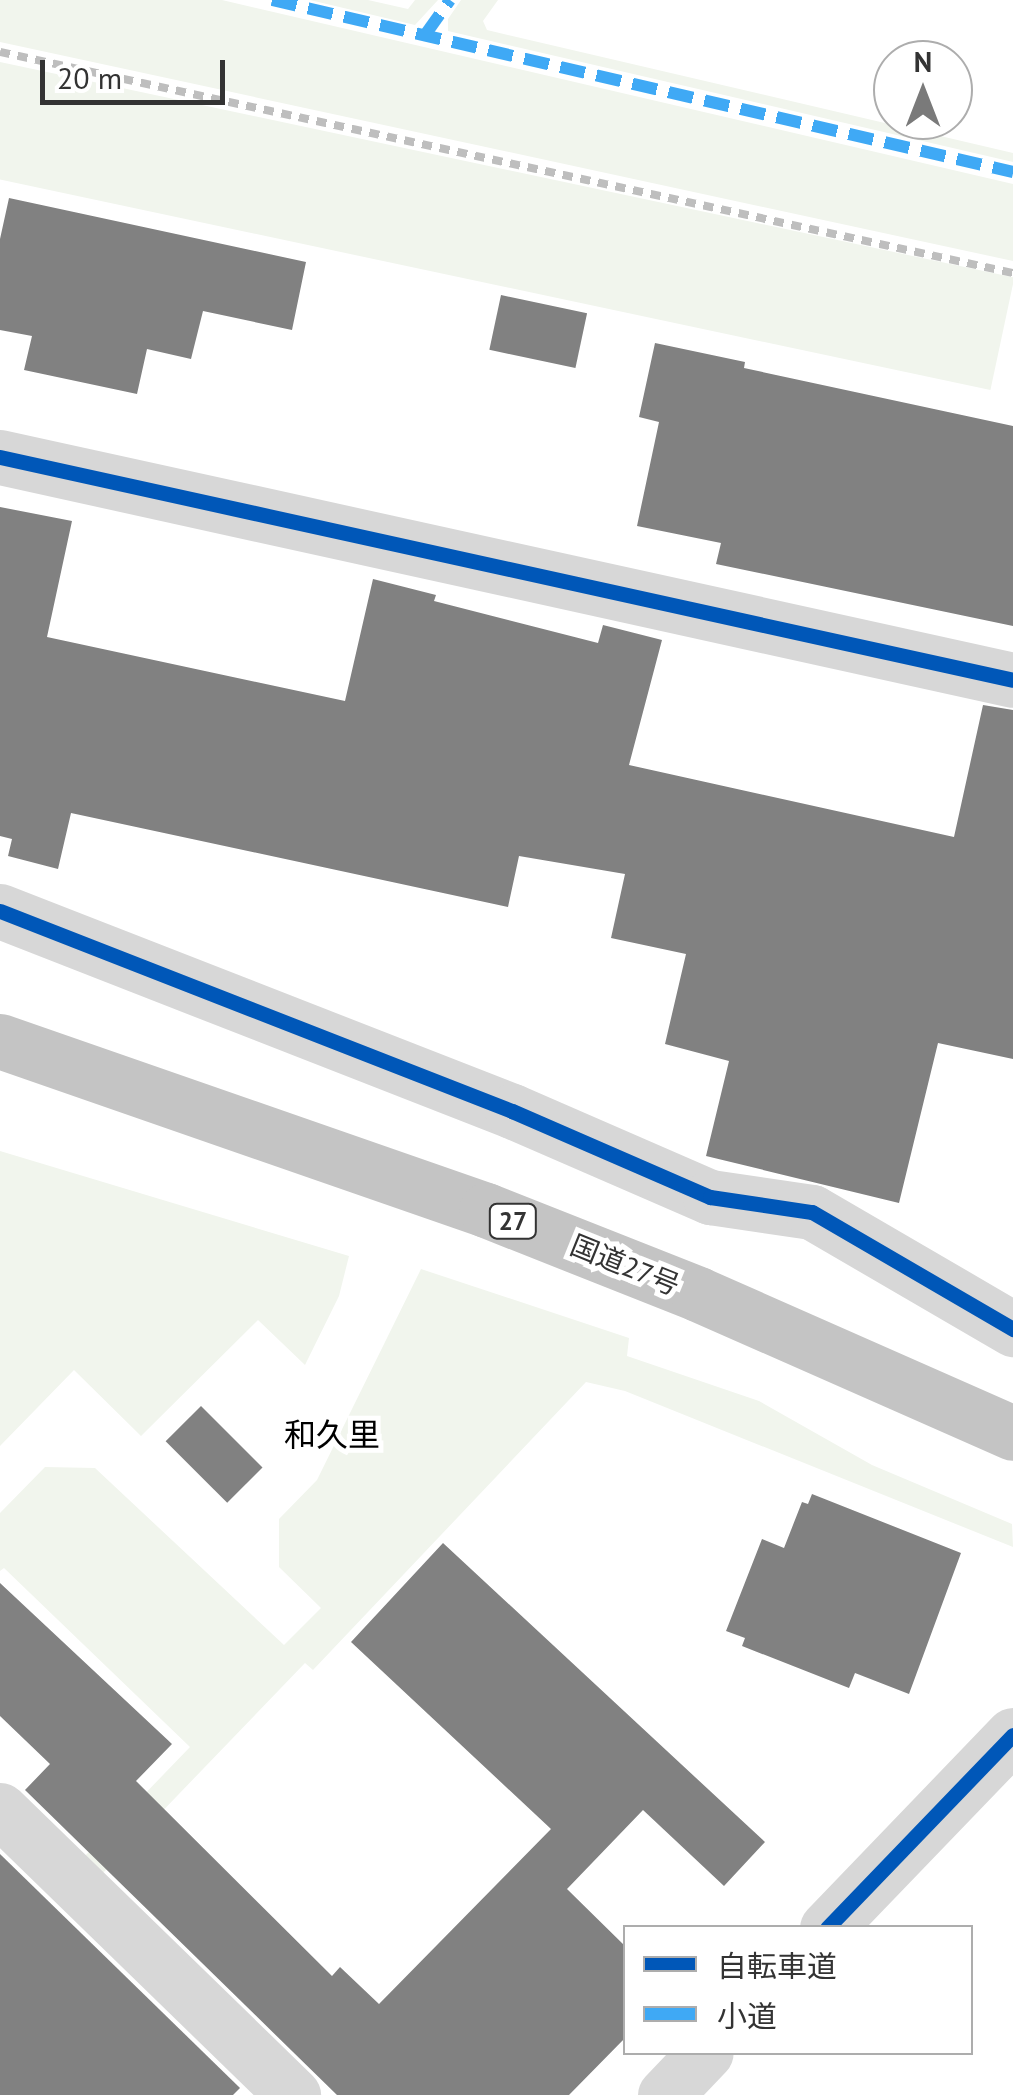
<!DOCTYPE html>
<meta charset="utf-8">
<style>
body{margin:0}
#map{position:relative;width:1013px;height:2095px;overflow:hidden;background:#fff;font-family:"PT Sans","Noto Sans JP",sans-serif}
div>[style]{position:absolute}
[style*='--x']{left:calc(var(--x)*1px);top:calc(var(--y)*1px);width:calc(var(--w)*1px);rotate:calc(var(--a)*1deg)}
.green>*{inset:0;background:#f1f5ed;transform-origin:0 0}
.building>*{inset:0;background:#818181;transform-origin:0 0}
.minor>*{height:55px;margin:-27.5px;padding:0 27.5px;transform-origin:27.5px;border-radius:27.5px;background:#d7d7d7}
.highway>*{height:55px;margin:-27.5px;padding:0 27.5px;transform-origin:27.5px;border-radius:27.5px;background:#c4c4c4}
.rail>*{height:8px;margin-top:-4px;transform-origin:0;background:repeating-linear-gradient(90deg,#bebebe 0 10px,transparent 0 18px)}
.quiet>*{height:12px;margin-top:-6px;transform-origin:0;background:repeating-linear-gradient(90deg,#3fa9f5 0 25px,transparent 0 37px)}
.cycleway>*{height:15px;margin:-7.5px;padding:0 7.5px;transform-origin:7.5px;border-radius:7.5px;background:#0057b8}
span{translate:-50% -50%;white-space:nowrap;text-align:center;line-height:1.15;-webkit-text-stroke:10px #fff;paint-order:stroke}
.shield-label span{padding:2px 8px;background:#fff;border:2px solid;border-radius:8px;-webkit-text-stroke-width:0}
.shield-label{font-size:25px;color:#333;font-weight:700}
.street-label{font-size:28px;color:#333}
.quarter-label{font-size:32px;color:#000}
.legend{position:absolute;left:623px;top:1925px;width:350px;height:130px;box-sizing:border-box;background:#fff;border:2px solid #adadad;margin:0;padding:12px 18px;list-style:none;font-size:30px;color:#333}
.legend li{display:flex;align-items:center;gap:20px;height:50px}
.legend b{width:50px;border:2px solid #adadad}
.north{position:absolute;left:873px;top:40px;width:100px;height:100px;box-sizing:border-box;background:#fff;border:2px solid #adadad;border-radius:50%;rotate:0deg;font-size:28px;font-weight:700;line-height:40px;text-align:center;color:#333}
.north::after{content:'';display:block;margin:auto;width:35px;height:45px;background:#7a7a7a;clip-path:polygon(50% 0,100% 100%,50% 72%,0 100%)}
.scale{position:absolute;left:40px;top:60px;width:185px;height:45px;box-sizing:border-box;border:5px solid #333;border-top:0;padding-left:12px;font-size:30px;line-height:35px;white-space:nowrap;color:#333;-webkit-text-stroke:8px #fff;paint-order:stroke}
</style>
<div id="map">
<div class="green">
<i style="clip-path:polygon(0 0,222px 0,1013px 184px,1013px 261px,0 42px)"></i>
<i style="clip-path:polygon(310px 0,368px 0,408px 9px,415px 0,438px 0,415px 25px)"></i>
<i style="clip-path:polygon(461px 0,498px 0,483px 21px,487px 30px,1013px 153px,1013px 162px,448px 31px,448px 19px)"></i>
<i style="left:0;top:62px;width:1037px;height:115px;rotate:12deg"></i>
<i style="clip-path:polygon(0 1151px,349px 1256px,339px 1296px,305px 1365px,258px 1320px,141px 1436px,74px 1370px,0 1446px)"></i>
<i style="clip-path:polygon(421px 1269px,629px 1338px,627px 1356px,759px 1401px,872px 1465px,1012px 1524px,1013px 1547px,625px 1391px,586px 1382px,313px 1670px,305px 1663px,101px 1875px,83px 1858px,190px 1747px,4px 1568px,0 1571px,0 1513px,45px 1467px,95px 1468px,284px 1645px,321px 1608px,279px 1567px,279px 1519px,317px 1480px)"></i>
</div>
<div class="building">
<i style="clip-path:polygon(9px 198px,306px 262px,292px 330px,203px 311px,191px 359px,147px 349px,137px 394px,24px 370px,32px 336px,0 330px,0 239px)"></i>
<i style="left:501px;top:295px;width:88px;height:56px;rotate:12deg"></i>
<i style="clip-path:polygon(655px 343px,745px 362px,744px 368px,1013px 426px,1013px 626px,716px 564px,721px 543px,637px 526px,659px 422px,639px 417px)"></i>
<i style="clip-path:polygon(0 507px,72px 521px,47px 637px,345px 701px,373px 579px,436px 595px,434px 601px,598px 643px,603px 625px,662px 640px,629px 765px,954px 837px,983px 705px,1013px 710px,1013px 1059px,938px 1043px,899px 1203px,706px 1156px,729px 1061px,665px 1044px,686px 954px,611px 938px,625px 874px,519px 856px,508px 907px,71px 813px,58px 869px,8px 856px,12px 839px,0 836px)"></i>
<i style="left:201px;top:1406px;width:87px;height:50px;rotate:45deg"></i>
<i style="clip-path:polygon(812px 1494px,961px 1553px,909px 1694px,855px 1673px,849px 1688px,742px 1646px,745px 1638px,726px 1631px,762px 1539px,784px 1548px,802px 1502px,808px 1504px)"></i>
<i style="clip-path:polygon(443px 1543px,765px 1842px,724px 1886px,643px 1810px,567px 1889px,626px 1947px,626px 2037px,569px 2095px,337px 2095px,25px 1790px,50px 1764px,0 1716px,0 1583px,172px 1744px,136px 1781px,332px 1976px,340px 1967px,379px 2004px,551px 1829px,351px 1642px)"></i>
<i style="clip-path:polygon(0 1854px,240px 2088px,233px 2095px,0 2095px)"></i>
</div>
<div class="minor">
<i style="--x:0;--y:457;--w:1037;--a:12.41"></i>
<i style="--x:0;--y:911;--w:550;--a:21.34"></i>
<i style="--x:512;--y:1111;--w:216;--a:23.5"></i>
<i style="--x:710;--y:1197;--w:103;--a:8.4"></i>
<i style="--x:812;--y:1212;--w:233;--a:30.2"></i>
<i style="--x:0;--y:1810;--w:409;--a:44.2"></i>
<i style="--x:827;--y:1928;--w:268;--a:-46.1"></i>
<i style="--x:665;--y:2095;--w:59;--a:-46.4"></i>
</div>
<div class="highway">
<i style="--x:0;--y:1041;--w:515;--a:19.17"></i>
<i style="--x:486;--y:1210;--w:228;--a:21.6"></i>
<i style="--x:698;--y:1294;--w:344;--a:23.8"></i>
</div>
<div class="rail">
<i style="--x:0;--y:52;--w:1037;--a:12.31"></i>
</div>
<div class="quiet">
<i style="--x:272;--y:0;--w:761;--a:13.07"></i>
<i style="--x:425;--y:35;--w:43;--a:-54.5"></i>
</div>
<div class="cycleway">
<i style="--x:0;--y:457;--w:1037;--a:12.41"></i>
<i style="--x:0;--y:911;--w:550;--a:21.34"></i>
<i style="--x:512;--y:1111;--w:216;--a:23.5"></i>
<i style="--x:710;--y:1197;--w:103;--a:8.4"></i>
<i style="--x:812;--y:1212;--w:233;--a:30.2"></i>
<i style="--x:827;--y:1928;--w:268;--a:-46.1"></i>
</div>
<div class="shield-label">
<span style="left:513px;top:1221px">27</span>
</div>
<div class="street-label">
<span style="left:625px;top:1265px;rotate:22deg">国道27号</span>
</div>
<div class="quarter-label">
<span style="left:332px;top:1434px">和久里</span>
</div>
<ul class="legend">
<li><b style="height:12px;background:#0057b8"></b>自転車道</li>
<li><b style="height:12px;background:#3fa9f5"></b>小道</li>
</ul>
<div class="north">N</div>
<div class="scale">20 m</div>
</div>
